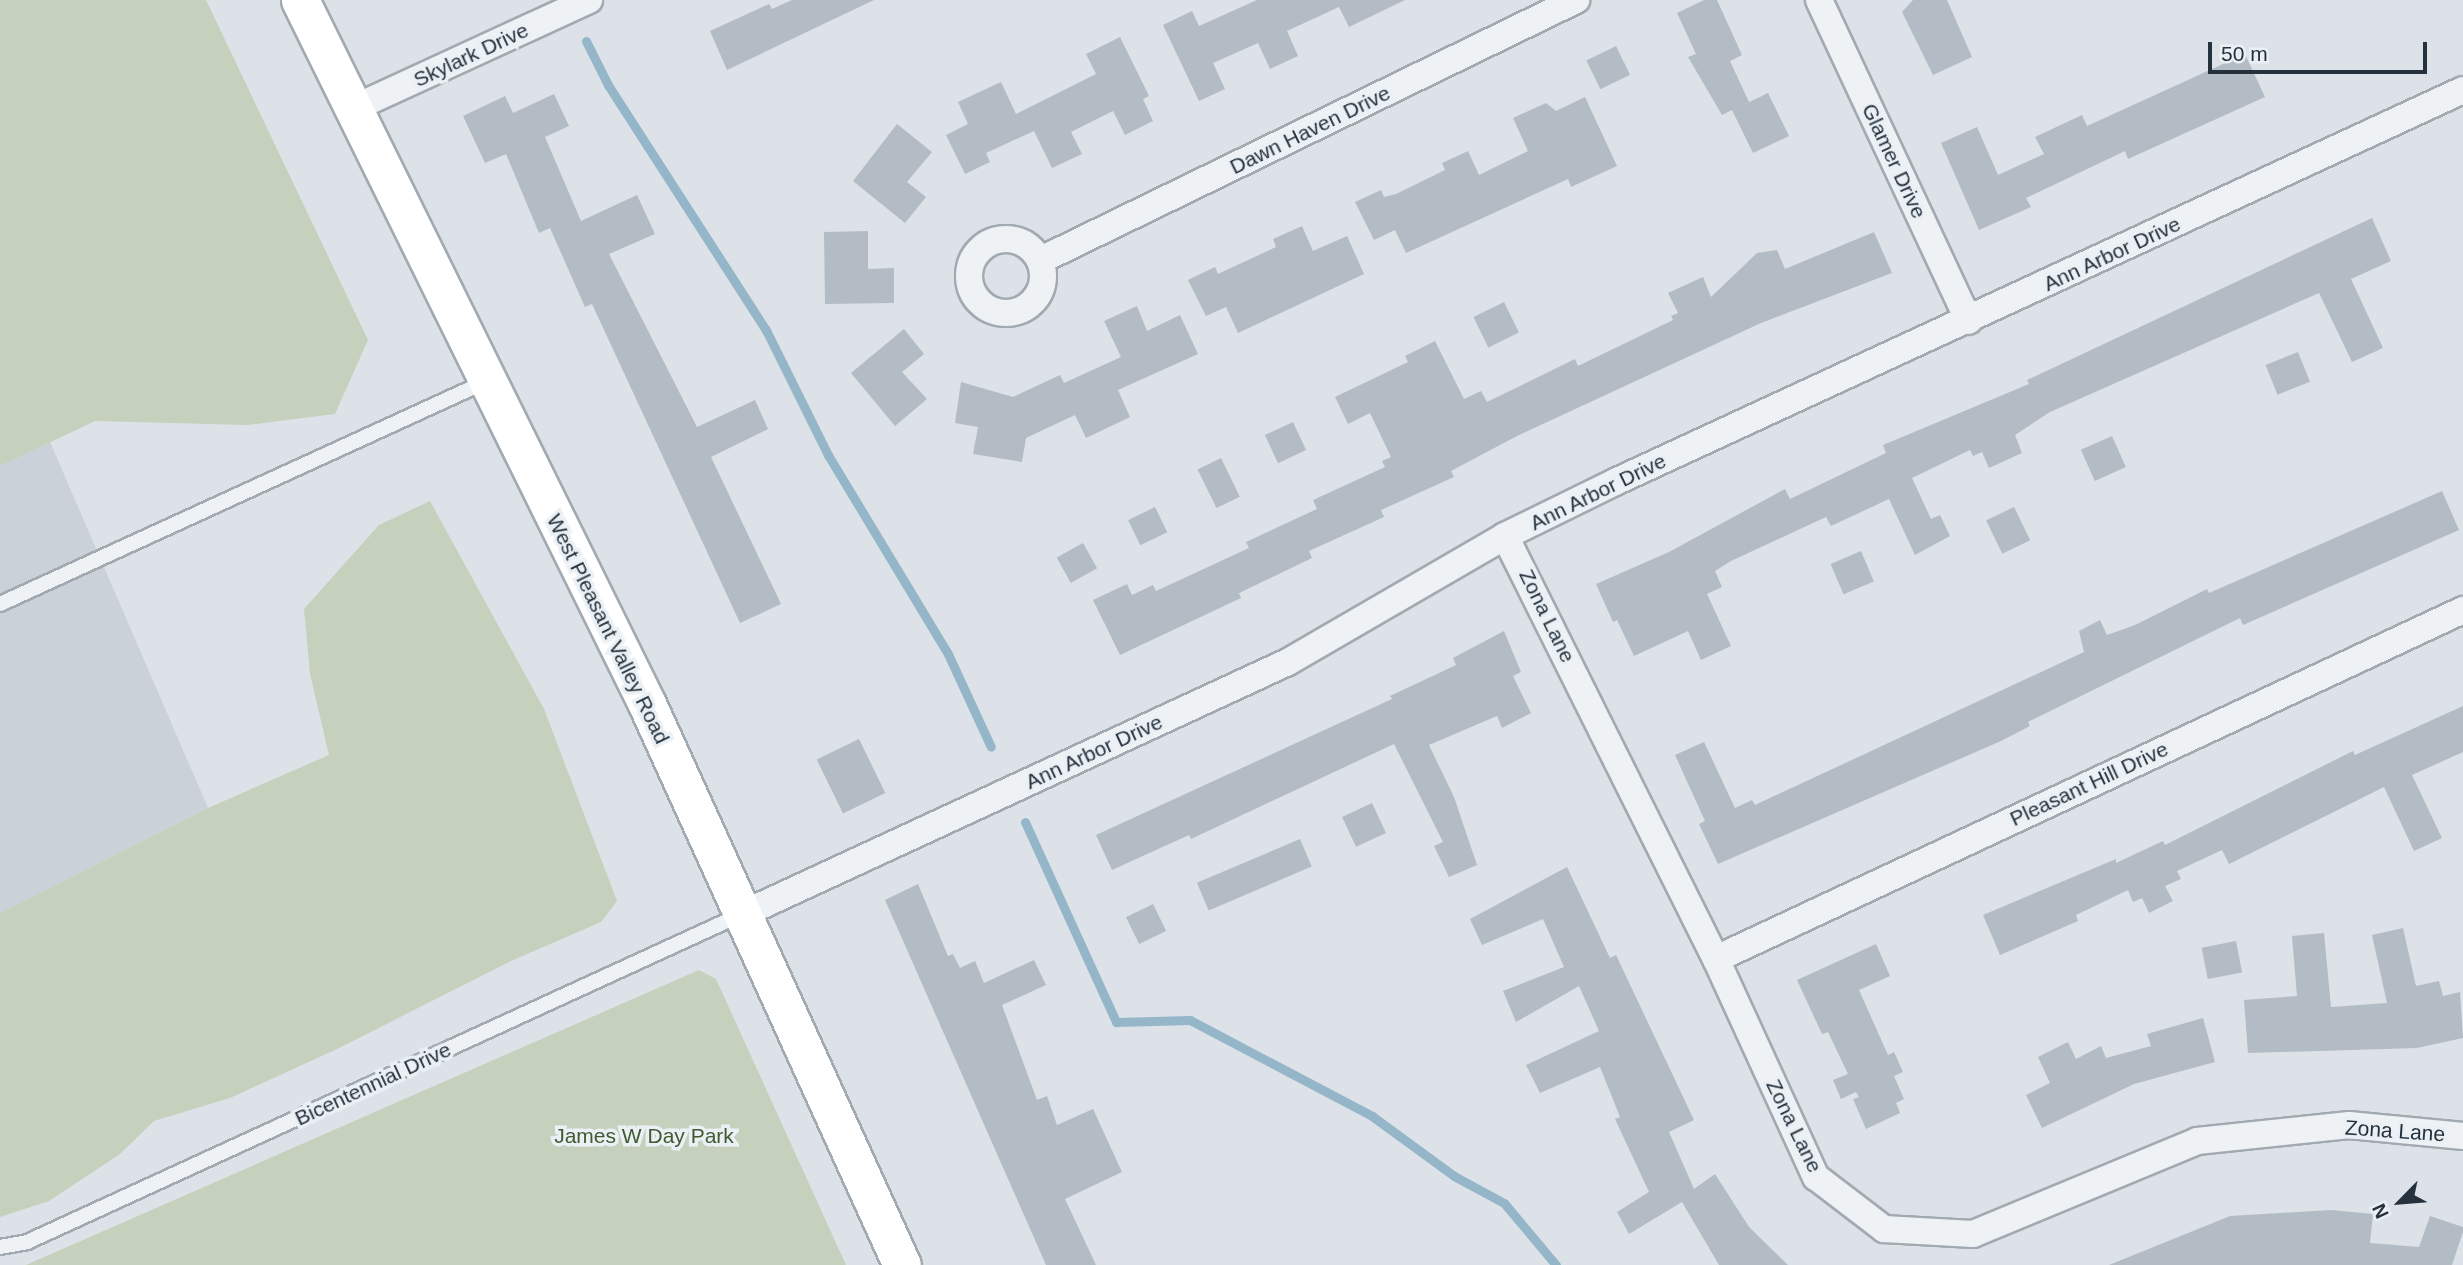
<!DOCTYPE html>
<style>
body{margin:0}
#map{position:relative;width:2463px;height:1265px;overflow:hidden;background:#dce2e7;font-family:Arial,sans-serif}
div>[style]{position:absolute}
[style*='--x']{left:calc(var(--x)*1px);top:calc(var(--y)*1px);width:calc(var(--w)*1px);rotate:calc(var(--a)*1deg)}
.built>*{inset:0;background:#cad1d9}
.green>*{inset:0;background:#c5d1bc}
.stream>*{height:9px;margin:-4.5px;padding:0 4.5px;transform-origin:4.5px;border-radius:4.5px;background:#95b6c9}
.building>*{inset:0;background:#b3bcc4;transform-origin:0 0}
.roads{filter:drop-shadow(2px 0 #a1aab1) drop-shadow(-2px 0 #a1aab1) drop-shadow(0 2px #a1aab1) drop-shadow(0 -2px #a1aab1)}
.service>*{height:14px;margin:-7px;padding:0 7px;transform-origin:7px;border-radius:7px;background:#eef2f5}
.minor>*{height:26px;margin:-13px;padding:0 13px;transform-origin:13px;border-radius:13px;background:#eef2f5}
.minor>.ring{margin:-13px;padding:0;box-sizing:content-box;background:none;border:26px solid #eef2f5;border-radius:50%}
.secondary>*{height:37px;margin:-18.5px;padding:0 18.5px;transform-origin:18.5px;border-radius:18.5px;background:#fff}
span{translate:-50% -50%;white-space:nowrap;text-align:center;line-height:1.15;-webkit-text-stroke:7px #ebf0f5;paint-order:stroke}
.street-label{font-size:21px;color:#25323d}
.park-label{font-size:21px;color:#405a32}
.north{position:absolute;left:2365px;top:1167px;width:70px;height:70px;-webkit-text-stroke:5px #ebf0f5;paint-order:stroke;rotate:245deg;font-size:19px;font-weight:700;line-height:28px;text-align:center;color:#25323d}
.north::after{content:'';display:block;margin:auto;width:24px;height:32px;background:#25323d;clip-path:polygon(50% 0,100% 100%,50% 72%,0 100%)}
.scale{position:absolute;left:2208px;top:42px;width:219px;height:32px;box-sizing:border-box;border:4px solid #25323d;border-top:0;padding-left:9px;font-size:21px;line-height:24px;white-space:nowrap;color:#25323d;-webkit-text-stroke:5px #ebf0f5;paint-order:stroke}
</style>
<div id="map">
<div class="built">
<i style="clip-path:polygon(50px 442px,208px 808px,0 913px,0 466px)"></i>
</div>
<div class="green">
<i style="clip-path:polygon(0 0,206px 0,368px 340px,335px 414px,247px 425px,95px 421px,0 466px)"></i>
<i style="clip-path:polygon(430px 501px,544px 709px,617px 901px,601px 922px,511px 961px,337px 1049px,230px 1098px,154px 1121px,120px 1154px,49px 1201px,0 1217px,0 913px,208px 808px,329px 755px,310px 674px,304px 609px,379px 525px)"></i>
<i style="clip-path:polygon(699px 970px,716px 979px,846px 1265px,26px 1265px)"></i>
</div>
<div class="stream">
<i style="--x:586;--y:41;--w:49;--a:63.4"></i>
<i style="--x:608;--y:85;--w:292;--a:57.2"></i>
<i style="--x:766;--y:330;--w:140;--a:63.6"></i>
<i style="--x:828;--y:455;--w:232;--a:58.9"></i>
<i style="--x:948;--y:654;--w:102;--a:65.2"></i>
<i style="--x:1025;--y:822;--w:220;--a:65.5"></i>
<i style="--x:1116;--y:1022;--w:74;--a:-1.5"></i>
<i style="--x:1190;--y:1020;--w:206;--a:27.8"></i>
<i style="--x:1372;--y:1116;--w:102;--a:36.2"></i>
<i style="--x:1454;--y:1176;--w:57;--a:28.4"></i>
<i style="--x:1504;--y:1203;--w:81;--a:50"></i>
</div>
<div class="building">
<i style="clip-path:polygon(792px 0,874px 0,727px 70px,710px 31px,769px 4px,772px 9px)"></i>
<i style="clip-path:polygon(1257px 0,1405px 0,1349px 27px,1339px 7px,1287px 31px,1298px 56px,1270px 69px,1258px 43px,1213px 63px,1225px 89px,1199px 101px,1163px 25px,1192px 11px,1199px 26px)"></i>
<i style="clip-path:polygon(1704px 0,1717px 0,1742px 55px,1730px 61px,1749px 102px,1735px 109px,1768px 93px,1789px 136px,1753px 153px,1732px 110px,1722px 115px,1688px 57px,1696px 54px,1677px 13px)"></i>
<i style="clip-path:polygon(1913px 0,1947px 0,1972px 57px,1933px 75px,1902px 12px)"></i>
<i style="clip-path:polygon(1120px 37px,1149px 96px,1143px 99px,1153px 121px,1125px 135px,1113px 111px,1071px 132px,1082px 154px,1052px 168px,1034px 131px,986px 153px,990px 162px,965px 174px,946px 135px,968px 124px,958px 102px,1001px 82px,1016px 114px,1096px 74px,1086px 54px)"></i>
<i style="left:1616px;top:46px;width:32px;height:33px;rotate:64deg"></i>
<i style="clip-path:polygon(2245px 54px,2265px 97px,2128px 159px,2125px 151px,2026px 198px,2031px 207px,1979px 230px,1941px 143px,1977px 127px,1998px 175px,2044px 154px,2035px 137px,2082px 115px,2087px 126px)"></i>
<i style="clip-path:polygon(554px 94px,569px 126px,545px 137px,581px 221px,637px 195px,655px 234px,609px 254px,697px 427px,755px 400px,768px 429px,711px 457px,781px 604px,740px 623px,592px 304px,585px 307px,550px 228px,539px 233px,506px 154px,485px 163px,463px 116px,505px 96px,513px 113px)"></i>
<i style="clip-path:polygon(1585px 97px,1617px 166px,1571px 187px,1568px 179px,1406px 253px,1395px 230px,1374px 240px,1355px 202px,1381px 190px,1384px 197px,1396px 194px,1445px 170px,1442px 163px,1468px 151px,1479px 175px,1528px 151px,1513px 118px,1546px 103px,1556px 111px)"></i>
<i style="clip-path:polygon(897px 124px,932px 152px,907px 182px,926px 197px,905px 223px,853px 181px)"></i>
<i style="clip-path:polygon(2372px 218px,2391px 261px,2351px 279px,2383px 348px,2352px 362px,2319px 293px,2050px 412px,2015px 435px,2022px 453px,1989px 468px,1982px 452px,1973px 456px,1970px 450px,1912px 478px,1931px 519px,1940px 515px,1950px 536px,1915px 555px,1889px 499px,1831px 526px,1826px 517px,1731px 561px,1715px 571px,1722px 587px,1707px 594px,1731px 646px,1701px 660px,1688px 631px,1634px 656px,1617px 620px,1613px 622px,1596px 584px,1669px 552px,1785px 489px,1790px 499px,1886px 453px,1883px 445px,2029px 384px,2027px 380px)"></i>
<i style="clip-path:polygon(1302px 226px,1313px 251px,1347px 236px,1364px 274px,1238px 333px,1226px 307px,1206px 316px,1188px 280px,1215px 267px,1218px 274px,1276px 247px,1273px 239px)"></i>
<i style="clip-path:polygon(868px 231px,868px 269px,894px 268px,894px 303px,825px 304px,824px 232px)"></i>
<i style="clip-path:polygon(1874px 232px,1892px 273px,1761px 323px,1519px 435px,1451px 471px,1454px 477px,1381px 510px,1384px 517px,1309px 551px,1312px 558px,1239px 593px,1241px 598px,1120px 655px,1093px 600px,1127px 584px,1132px 595px,1153px 585px,1156px 591px,1249px 548px,1246px 542px,1317px 509px,1313px 500px,1385px 467px,1382px 461px,1391px 457px,1370px 413px,1348px 424px,1335px 397px,1408px 362px,1405px 356px,1435px 341px,1464px 399px,1481px 391px,1487px 402px,1575px 359px,1578px 366px,1673px 320px,1671px 316px,1678px 313px,1668px 293px,1703px 277px,1711px 297px,1757px 253px,1777px 250px,1785px 269px)"></i>
<i style="left:1504px;top:302px;width:34px;height:34px;rotate:64deg"></i>
<i style="clip-path:polygon(1137px 306px,1147px 331px,1180px 315px,1198px 354px,1118px 390px,1130px 417px,1086px 438px,1075px 415px,1026px 438px,1022px 462px,973px 454px,978px 427px,955px 423px,961px 382px,1013px 397px,1060px 375px,1064px 383px,1121px 357px,1104px 321px)"></i>
<i style="clip-path:polygon(904px 329px,924px 354px,902px 372px,927px 399px,895px 426px,851px 373px)"></i>
<i style="left:2298px;top:352px;width:32px;height:35px;rotate:68deg"></i>
<i style="left:1293px;top:422px;width:31px;height:31px;rotate:65deg"></i>
<i style="left:2112px;top:436px;width:34px;height:34px;rotate:66deg"></i>
<i style="left:1221px;top:458px;width:43px;height:26px;rotate:64deg"></i>
<i style="clip-path:polygon(2442px 491px,2459px 530px,2243px 625px,2240px 618px,2028px 722px,2030px 726px,2001px 741px,1718px 864px,1699px 824px,1705px 821px,1675px 755px,1704px 742px,1735px 808px,1752px 800px,1755px 805px,2084px 652px,2079px 631px,2100px 620px,2107px 635px,2135px 625px,2207px 589px,2209px 593px)"></i>
<i style="left:1155px;top:507px;width:28px;height:30px;rotate:64deg"></i>
<i style="left:2014px;top:507px;width:37px;height:31px;rotate:64deg"></i>
<i style="left:1083px;top:543px;width:29px;height:30px;rotate:61deg"></i>
<i style="left:1861px;top:551px;width:33px;height:33px;rotate:67deg"></i>
<i style="clip-path:polygon(1504px 631px,1521px 672px,1513px 676px,1531px 713px,1502px 728px,1497px 716px,1429px 745px,1454px 797px,1477px 865px,1449px 877px,1434px 846px,1443px 842px,1394px 744px,1191px 839px,1189px 835px,1112px 870px,1096px 835px,1392px 699px,1390px 696px,1456px 665px,1453px 658px)"></i>
<i style="clip-path:polygon(2463px 706px,2463px 752px,2412px 775px,2442px 838px,2414px 851px,2384px 787px,2229px 864px,2222px 850px,2177px 871px,2181px 879px,2165px 886px,2173px 901px,2149px 913px,2142px 898px,2133px 902px,2128px 890px,2076px 915px,2078px 921px,2000px 955px,1983px 915px,2116px 859px,2116px 863px,2163px 841px,2165px 845px,2353px 751px,2355px 755px)"></i>
<i style="left:859px;top:739px;width:60px;height:47px;rotate:64deg"></i>
<i style="left:1372px;top:803px;width:33px;height:33px;rotate:65deg"></i>
<i style="left:1300px;top:839px;width:30px;height:112px;rotate:67deg"></i>
<i style="clip-path:polygon(1567px 867px,1610px 958px,1616px 955px,1694px 1120px,1669px 1132px,1694px 1189px,1715px 1174px,1749px 1227px,1788px 1265px,1719px 1265px,1682px 1202px,1629px 1234px,1617px 1212px,1649px 1192px,1615px 1119px,1620px 1117px,1600px 1067px,1540px 1093px,1526px 1065px,1599px 1031px,1579px 986px,1516px 1022px,1503px 991px,1564px 967px,1543px 919px,1482px 945px,1470px 919px)"></i>
<i style="clip-path:polygon(918px 884px,948px 956px,953px 954px,960px 968px,975px 961px,984px 983px,1034px 960px,1046px 985px,1002px 1005px,1037px 1100px,1047px 1096px,1057px 1125px,1093px 1109px,1122px 1172px,1065px 1199px,1096px 1265px,1046px 1265px,885px 900px)"></i>
<i style="left:1153px;top:904px;width:30px;height:30px;rotate:64deg"></i>
<i style="clip-path:polygon(2403px 928px,2416px 986px,2439px 981px,2443px 996px,2460px 992px,2463px 1038px,2417px 1048px,2248px 1053px,2244px 1000px,2297px 996px,2292px 936px,2324px 933px,2331px 1007px,2387px 1003px,2372px 935px)"></i>
<i style="left:2236px;top:941px;width:32px;height:35px;rotate:79deg"></i>
<i style="clip-path:polygon(1876px 944px,1890px 976px,1859px 990px,1888px 1055px,1894px 1052px,1903px 1072px,1894px 1076px,1904px 1099px,1896px 1103px,1900px 1113px,1866px 1129px,1853px 1099px,1859px 1097px,1856px 1092px,1841px 1099px,1833px 1080px,1848px 1074px,1828px 1032px,1822px 1034px,1797px 980px)"></i>
<i style="clip-path:polygon(2203px 1018px,2215px 1062px,2134px 1084px,2042px 1128px,2026px 1095px,2050px 1083px,2038px 1057px,2068px 1042px,2076px 1059px,2101px 1046px,2106px 1058px,2151px 1046px,2147px 1034px)"></i>
<i style="clip-path:polygon(2331px 1210px,2373px 1214px,2370px 1243px,2419px 1247px,2430px 1216px,2463px 1227px,2463px 1232px,2452px 1265px,2109px 1265px,2230px 1216px)"></i>
</div>
<div class="roads">
<div class="service">
<i style="--x:0;--y:604;--w:533;--a:-24.6"></i>
<i style="--x:0;--y:1247;--w:27;--a:-10"></i>
<i style="--x:27;--y:1242;--w:787;--a:-24.64"></i>
</div>
<div class="minor">
<i style="--x:1819;--y:0;--w:354;--a:65"></i>
<i style="--x:352;--y:109;--w:261;--a:-24.7"></i>
<i class="ring" style="left:969px;top:239px;width:48px;height:48px"></i>
<i style="--x:1043;--y:259;--w:593;--a:-25.92"></i>
<i style="--x:1505;--y:536;--w:473;--a:63.5"></i>
<i style="--x:1716;--y:959;--w:240;--a:65.4"></i>
<i style="--x:1816;--y:1177;--w:86;--a:37.4"></i>
<i style="--x:1884;--y:1229;--w:89;--a:3.2"></i>
<i style="--x:1973;--y:1234;--w:243;--a:-22.5"></i>
<i style="--x:2197;--y:1141;--w:153;--a:-6"></i>
<i style="--x:2349;--y:1125;--w:115;--a:5.5"></i>
<i style="--x:743;--y:914;--w:600;--a:-24.82"></i>
<i style="--x:1288;--y:662;--w:251;--a:-30.1"></i>
<i style="--x:1505;--y:536;--w:123;--a:-26.1"></i>
<i style="--x:1615;--y:482;--w:934;--a:-24.81"></i>
<i style="--x:1716;--y:959;--w:825;--a:-25.04"></i>
</div>
<div class="secondary">
<i style="--x:300;--y:0;--w:785;--a:63.76"></i>
<i style="--x:647;--y:704;--w:616;--a:65.56"></i>
</div>
</div>
<div class="street-label">
<span style="left:471px;top:55px;rotate:-25deg">Skylark Drive</span>
<span style="left:1310px;top:130px;rotate:-26deg">Dawn Haven Drive</span>
<span style="left:1894px;top:161px;rotate:65deg">Glamer Drive</span>
<span style="left:2112px;top:254px;rotate:-25deg">Ann Arbor Drive</span>
<span style="left:1598px;top:492px;rotate:-26deg">Ann Arbor Drive</span>
<span style="left:1547px;top:616px;rotate:64deg">Zona Lane</span>
<span style="left:608px;top:629px;rotate:64deg">West Pleasant Valley Road</span>
<span style="left:1094px;top:752px;rotate:-25deg">Ann Arbor Drive</span>
<span style="left:2089px;top:784px;rotate:-25deg">Pleasant Hill Drive</span>
<span style="left:373px;top:1084px;rotate:-25deg">Bicentennial Drive</span>
<span style="left:1794px;top:1126px;rotate:64deg">Zona Lane</span>
<span style="left:2395px;top:1131px;rotate:4deg">Zona Lane</span>
</div>
<div class="park-label">
<span style="left:644px;top:1136px">James W Day Park</span>
</div>
<div class="north">N</div>
<div class="scale">50 m</div>
</div>
